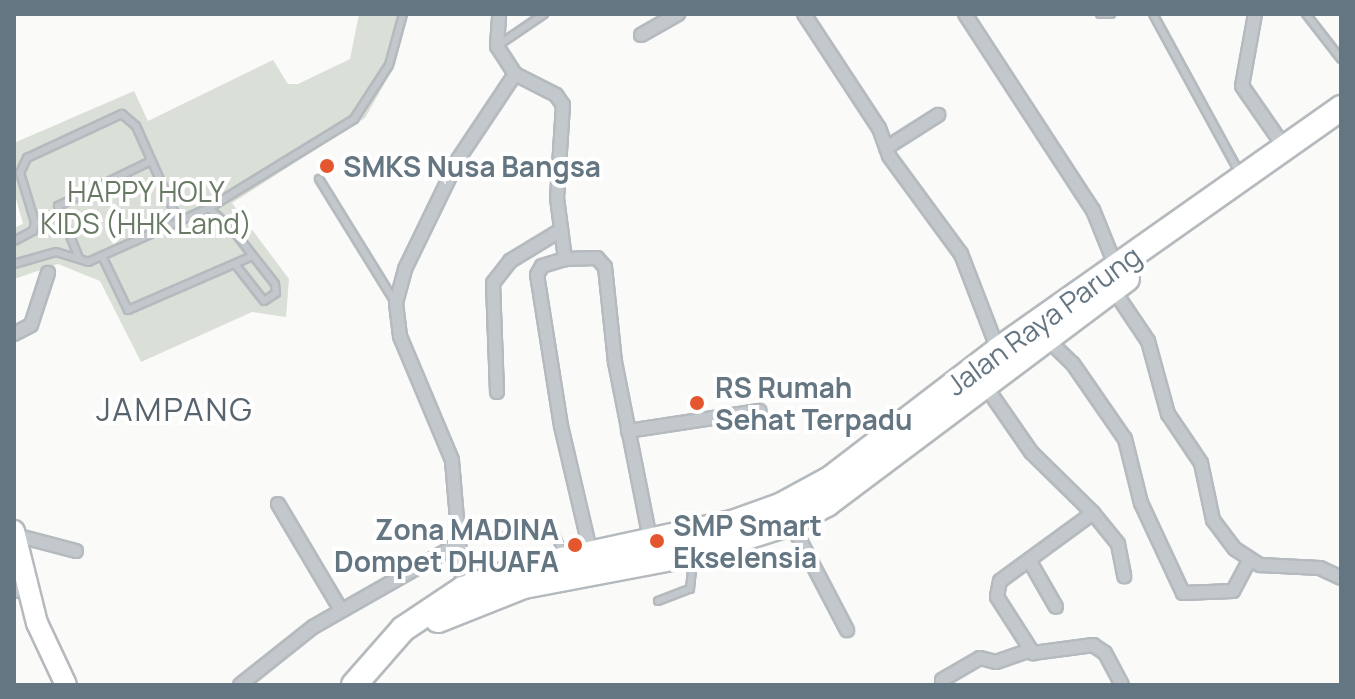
<!DOCTYPE html>
<style>
body{margin:0}
#map{position:relative;width:1355px;height:699px;overflow:hidden;background:#fafaf8;font-family:Manrope,sans-serif}
div>[style]{position:absolute}
[style*='--x']{left:calc(var(--x)*1px);top:calc(var(--y)*1px);width:calc(var(--w)*1px);rotate:calc(var(--a)*1deg)}
.green>*{inset:0;background:#dadfd7}
.roads{filter:drop-shadow(2px 0 #b5babe) drop-shadow(-2px 0 #b5babe) drop-shadow(0 2px #b5babe) drop-shadow(0 -2px #b5babe)}
.lane>*{height:6px;margin:-3px;padding:0 3px;transform-origin:3px;border-radius:3px;background:#c3c8cc}
.street>*{height:12px;margin:-6px;padding:0 6px;transform-origin:6px;border-radius:6px;background:#c3c8cc}
.primary>*{height:20px;margin:-10px;padding:0 10px;transform-origin:10px;border-radius:10px;background:#fff}
.highway>*{height:24px;margin:-12px;padding:0 12px;transform-origin:12px;border-radius:12px;background:#fff}
.dots>*{width:22px;height:22px;translate:-50% -50%;box-sizing:border-box;border:4px solid #fff;border-radius:50%}
span{translate:-50% -50%;white-space:nowrap;text-align:center;line-height:1.15;-webkit-text-stroke:8px #fff;paint-order:stroke}
.poi-label{font-size:28px;color:#657683;font-weight:700}
.left{translate:0 -50%;text-align:left}
.right{translate:-100% -50%;text-align:right}
.park-label{font-size:28px;color:#687a64}
.street-label{font-size:28px;color:#657683}
.quarter-label{font-size:32px;color:#57646e;letter-spacing:2px}
.frame{position:absolute;inset:0;border:16px solid #657683;pointer-events:none}
</style>
<div id="map">
<div class="green">
<i style="clip-path:polygon(359px 14px,408px 14px,395px 65px,365px 118px,232px 203px,289px 279px,286px 317px,252px 312px,141px 362px,100px 281px,58px 264px,14px 279px,14px 228px,23px 224px,14px 191px,14px 143px,134px 91px,148px 121px,273px 60px,288px 84px,298px 84px,350px 59px)"></i>
</div>
<div class="roads">
<div class="lane">
<i style="--x:1100;--y:14;--w:11;--a:0"></i>
<i style="--x:1153;--y:14;--w:180;--a:61.4"></i>
<i style="--x:1306;--y:14;--w:57;--a:52.1"></i>
<i style="--x:497;--y:46;--w:57;--a:-34.2"></i>
<i style="--x:319;--y:179;--w:145;--a:58.3"></i>
<i style="--x:209;--y:208;--w:170;--a:-31.5"></i>
<i style="--x:354;--y:119;--w:64;--a:-57.1"></i>
<i style="--x:389;--y:65;--w:53;--a:-74.6"></i>
<i style="--x:14;--y:241;--w:21;--a:-28"></i>
<i style="--x:33;--y:231;--w:9;--a:-77"></i>
<i style="--x:35;--y:222;--w:51;--a:-107"></i>
<i style="--x:20;--y:173;--w:17;--a:-65"></i>
<i style="--x:27;--y:158;--w:105;--a:-24.9"></i>
<i style="--x:122;--y:114;--w:18;--a:41"></i>
<i style="--x:136;--y:126;--w:105;--a:65.9"></i>
<i style="--x:102;--y:256;--w:60;--a:64.3"></i>
<i style="--x:128;--y:310;--w:135;--a:-23.5"></i>
<i style="--x:79;--y:258;--w:56;--a:-112"></i>
<i style="--x:58;--y:206;--w:103;--a:-25.8"></i>
<i style="--x:14;--y:264;--w:44;--a:-15.9"></i>
<i style="--x:56;--y:252;--w:34;--a:17"></i>
<i style="--x:88;--y:262;--w:133;--a:-24.1"></i>
<i style="--x:209;--y:208;--w:37;--a:44"></i>
<i style="--x:236;--y:234;--w:63;--a:52"></i>
<i style="--x:275;--y:284;--w:9;--a:84"></i>
<i style="--x:276;--y:293;--w:14;--a:146"></i>
<i style="--x:264;--y:301;--w:47;--a:-128.1"></i>
<i style="--x:503;--y:536;--w:50;--a:-8"></i>
<i style="--x:553;--y:529;--w:29;--a:68"></i>
<i style="--x:658;--y:601;--w:34;--a:-21"></i>
<i style="--x:690;--y:589;--w:28;--a:-84"></i>
</div>
<div class="street">
<i style="--x:804;--y:14;--w:136;--a:56.7"></i>
<i style="--x:879;--y:128;--w:30;--a:70"></i>
<i style="--x:889;--y:156;--w:122;--a:53.7"></i>
<i style="--x:961;--y:254;--w:103;--a:68.9"></i>
<i style="--x:965;--y:14;--w:234;--a:56.9"></i>
<i style="--x:1093;--y:210;--w:61;--a:68"></i>
<i style="--x:1255;--y:14;--w:73;--a:100.2"></i>
<i style="--x:1242;--y:86;--w:75;--a:55.3"></i>
<i style="--x:641;--y:35;--w:43;--a:-29.6"></i>
<i style="--x:515;--y:74;--w:46;--a:27.1"></i>
<i style="--x:556;--y:95;--w:12;--a:55"></i>
<i style="--x:563;--y:105;--w:93;--a:93.7"></i>
<i style="--x:557;--y:198;--w:62;--a:82.5"></i>
<i style="--x:886;--y:148;--w:62;--a:-32.4"></i>
<i style="--x:1113;--y:289;--w:63;--a:56.1"></i>
<i style="--x:1148;--y:341;--w:76;--a:74.7"></i>
<i style="--x:1168;--y:414;--w:59;--a:56"></i>
<i style="--x:1201;--y:463;--w:58;--a:78.1"></i>
<i style="--x:1213;--y:520;--w:36;--a:53"></i>
<i style="--x:1235;--y:549;--w:30;--a:33"></i>
<i style="--x:1260;--y:565;--w:60;--a:2.9"></i>
<i style="--x:1320;--y:568;--w:23;--a:25"></i>
<i style="--x:14;--y:334;--w:19;--a:-28"></i>
<i style="--x:31;--y:325;--w:55;--a:-71.9"></i>
<i style="--x:1046;--y:338;--w:37;--a:44"></i>
<i style="--x:1073;--y:364;--w:91;--a:55.3"></i>
<i style="--x:1125;--y:439;--w:66;--a:76"></i>
<i style="--x:1141;--y:503;--w:99;--a:65"></i>
<i style="--x:1183;--y:593;--w:50;--a:-2.3"></i>
<i style="--x:1233;--y:591;--w:34;--a:-62"></i>
<i style="--x:984;--y:384;--w:83;--a:55.3"></i>
<i style="--x:1031;--y:452;--w:87;--a:44.5"></i>
<i style="--x:1093;--y:513;--w:115;--a:143.8"></i>
<i style="--x:1000;--y:581;--w:16;--a:101"></i>
<i style="--x:997;--y:597;--w:67;--a:57.3"></i>
<i style="--x:1033;--y:653;--w:61;--a:-7.6"></i>
<i style="--x:1093;--y:645;--w:14;--a:34"></i>
<i style="--x:1105;--y:653;--w:36;--a:62"></i>
<i style="--x:497;--y:392;--w:109;--a:-92.1"></i>
<i style="--x:493;--y:283;--w:28;--a:-52"></i>
<i style="--x:510;--y:261;--w:60;--a:-31.3"></i>
<i style="--x:628;--y:431;--w:133;--a:-8.7"></i>
<i style="--x:278;--y:504;--w:123;--a:59.3"></i>
<i style="--x:1093;--y:513;--w:40;--a:51"></i>
<i style="--x:1118;--y:544;--w:33;--a:79"></i>
<i style="--x:791;--y:523;--w:121;--a:62.4"></i>
<i style="--x:15;--y:535;--w:63;--a:14.7"></i>
<i style="--x:591;--y:554;--w:131;--a:-103.2"></i>
<i style="--x:561;--y:426;--w:153;--a:-99"></i>
<i style="--x:537;--y:275;--w:10;--a:-61"></i>
<i style="--x:542;--y:266;--w:24;--a:-17"></i>
<i style="--x:565;--y:259;--w:32;--a:-2"></i>
<i style="--x:597;--y:258;--w:12;--a:48"></i>
<i style="--x:605;--y:267;--w:96;--a:84"></i>
<i style="--x:615;--y:362;--w:186;--a:78.8"></i>
<i style="--x:1029;--y:560;--w:54;--a:60.1"></i>
<i style="--x:463;--y:589;--w:129;--a:-94.9"></i>
<i style="--x:452;--y:460;--w:134;--a:-112.8"></i>
<i style="--x:400;--y:336;--w:33;--a:-97"></i>
<i style="--x:396;--y:303;--w:35;--a:-75"></i>
<i style="--x:405;--y:269;--w:123;--a:-64.1"></i>
<i style="--x:459;--y:158;--w:101;--a:-56.3"></i>
<i style="--x:515;--y:74;--w:33;--a:-123"></i>
<i style="--x:497;--y:46;--w:32;--a:-86"></i>
<i style="--x:14;--y:591;--w:12;--a:-9"></i>
<i style="--x:942;--y:680;--w:44;--a:-30.1"></i>
<i style="--x:980;--y:658;--w:16;--a:14"></i>
<i style="--x:996;--y:662;--w:36;--a:-19"></i>
<i style="--x:240;--y:685;--w:93;--a:-38.5"></i>
<i style="--x:313;--y:627;--w:166;--a:-29.7"></i>
</div>
<div class="primary">
<i style="--x:14;--y:531;--w:95;--a:76"></i>
<i style="--x:37;--y:623;--w:68;--a:64.9"></i>
</div>
<div class="highway">
<i style="--x:438;--y:620;--w:92;--a:-21.6"></i>
<i style="--x:524;--y:586;--w:172;--a:-10.7"></i>
<i style="--x:693;--y:554;--w:103;--a:-17.6"></i>
<i style="--x:791;--y:523;--w:41;--a:-27.8"></i>
<i style="--x:827;--y:504;--w:375;--a:-36.9"></i>
<i style="--x:354;--y:685;--w:74;--a:-48.8"></i>
<i style="--x:403;--y:629;--w:72;--a:-33.7"></i>
<i style="--x:463;--y:589;--w:60;--a:-19.3"></i>
<i style="--x:520;--y:569;--w:220;--a:-12.3"></i>
<i style="--x:735;--y:522;--w:48;--a:-19.6"></i>
<i style="--x:780;--y:506;--w:57;--a:-28.4"></i>
<i style="--x:830;--y:479;--w:212;--a:-37.5"></i>
<i style="--x:998;--y:350;--w:420;--a:-35.2"></i>
</div>
</div>
<div class="dots">
<i style="left:327px;top:166px;background:#e4572e"></i>
<i style="left:697px;top:403px;background:#e4572e"></i>
<i style="left:657px;top:541px;background:#e4572e"></i>
<i style="left:575px;top:545px;background:#e4572e"></i>
</div>
<div class="poi-label">
<span class="left" style="left:343px;top:166px">SMKS Nusa Bangsa</span>
<span class="left" style="left:715px;top:403px">RS Rumah<br>Sehat Terpadu</span>
<span class="left" style="left:673px;top:541px">SMP Smart<br>Ekselensia</span>
<span class="right" style="left:559px;top:545px">Zona MADINA<br>Dompet DHUAFA</span>
</div>
<div class="park-label">
<span style="left:146px;top:207px">HAPPY HOLY<br>KIDS (HHK Land)</span>
</div>
<div class="street-label">
<span style="left:1043px;top:320px;rotate:-36deg">Jalan Raya Parung</span>
</div>
<div class="quarter-label">
<span style="left:175px;top:409px">JAMPANG</span>
</div>
<div class="frame"></div>
</div>
